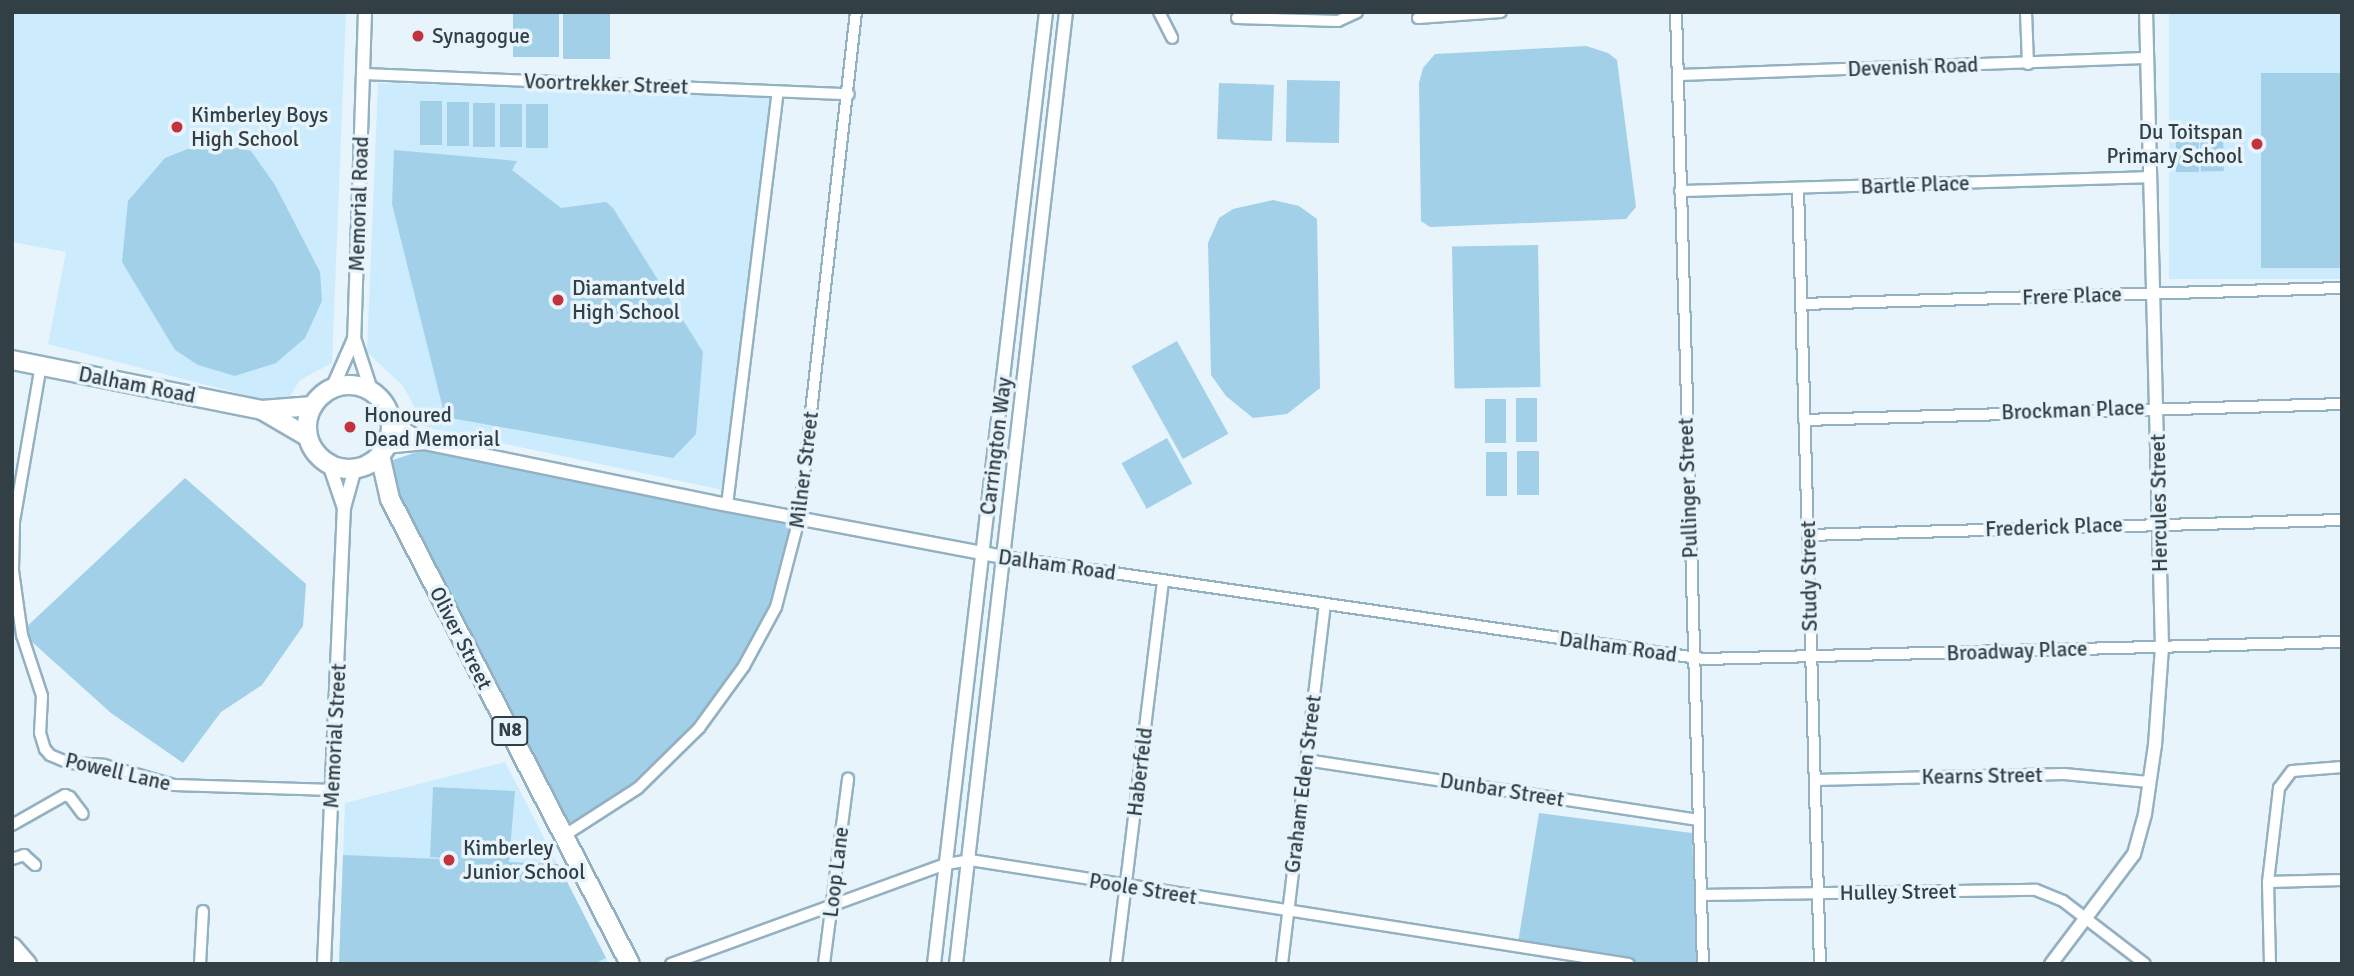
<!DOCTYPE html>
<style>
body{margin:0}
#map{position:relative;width:2354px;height:976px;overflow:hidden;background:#e7f4fb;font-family:Signika,sans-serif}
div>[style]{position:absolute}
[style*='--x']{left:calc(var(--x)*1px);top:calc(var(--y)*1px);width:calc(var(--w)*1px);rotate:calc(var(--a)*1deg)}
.built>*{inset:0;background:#ccebfd;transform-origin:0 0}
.green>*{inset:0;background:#a2d0e9;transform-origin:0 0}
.roads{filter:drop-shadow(2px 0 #93b1c1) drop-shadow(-2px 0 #93b1c1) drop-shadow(0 2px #93b1c1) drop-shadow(0 -2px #93b1c1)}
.minor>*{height:10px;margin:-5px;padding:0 5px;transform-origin:5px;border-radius:5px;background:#fff}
.tertiary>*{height:12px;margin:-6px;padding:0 6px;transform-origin:6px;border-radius:6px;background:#fff}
.trunk>*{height:18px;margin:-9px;padding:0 9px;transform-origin:9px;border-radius:9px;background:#fff}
.trunk>.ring{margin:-9px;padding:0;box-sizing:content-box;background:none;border:18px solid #fff;border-radius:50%}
.dots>*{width:19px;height:19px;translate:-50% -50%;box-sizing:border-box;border:4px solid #e7f4fb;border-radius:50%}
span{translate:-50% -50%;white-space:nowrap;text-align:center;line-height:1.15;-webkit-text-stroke:7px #e7f4fb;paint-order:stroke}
.shield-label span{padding:2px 5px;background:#e7f4fb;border:2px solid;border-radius:5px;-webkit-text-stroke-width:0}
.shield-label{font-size:19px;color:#323f45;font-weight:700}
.poi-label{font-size:21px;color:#323f45}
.left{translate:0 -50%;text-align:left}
.right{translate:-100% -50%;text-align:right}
.street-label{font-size:21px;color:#323f45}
.frame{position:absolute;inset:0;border:14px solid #323f45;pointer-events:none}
</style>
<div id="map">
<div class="built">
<i style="clip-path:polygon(12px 12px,346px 12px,332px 363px,300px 380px,284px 405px,48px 344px,66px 252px,12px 242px)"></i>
<i style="left:2169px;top:12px;width:173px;height:267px"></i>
<i style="clip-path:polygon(378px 83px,771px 94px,723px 490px,425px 427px,403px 386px,367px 352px)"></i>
<i style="clip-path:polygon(505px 762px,609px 964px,339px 964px,345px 803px)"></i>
</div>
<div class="green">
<i style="left:513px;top:12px;width:46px;height:45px"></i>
<i style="left:563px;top:12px;width:47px;height:47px"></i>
<i style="clip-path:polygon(1586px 46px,1608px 53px,1617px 60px,1636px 207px,1626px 219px,1430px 227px,1421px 221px,1419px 83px,1423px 68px,1435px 54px)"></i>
<i style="left:2342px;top:73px;width:195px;height:81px;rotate:90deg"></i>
<i style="left:1287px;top:80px;width:53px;height:62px;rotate:1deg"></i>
<i style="left:1219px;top:83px;width:55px;height:56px;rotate:2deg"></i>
<i style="left:420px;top:101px;width:22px;height:44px"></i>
<i style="left:447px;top:102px;width:22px;height:44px"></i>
<i style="left:473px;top:103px;width:22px;height:44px"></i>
<i style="left:500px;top:104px;width:22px;height:43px"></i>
<i style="left:526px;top:104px;width:22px;height:44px"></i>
<i style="left:2223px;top:126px;width:45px;height:23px;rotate:89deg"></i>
<i style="left:2176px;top:127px;width:23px;height:45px"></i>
<i style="clip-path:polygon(208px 141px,251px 151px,275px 185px,320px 272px,322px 301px,305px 338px,276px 363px,235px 376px,198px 365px,175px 350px,122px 262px,128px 201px,165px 158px)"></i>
<i style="clip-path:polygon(394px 150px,517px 161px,512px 170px,561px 208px,606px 202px,613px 208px,703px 352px,696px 434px,673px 458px,445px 417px,392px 204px)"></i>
<i style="clip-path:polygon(1273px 200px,1299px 206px,1317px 219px,1320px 388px,1287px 414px,1253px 418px,1226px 396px,1211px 375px,1208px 243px,1219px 218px,1233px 209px)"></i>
<i style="left:1538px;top:245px;width:142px;height:86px;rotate:89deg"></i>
<i style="left:1177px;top:341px;width:106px;height:52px;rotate:61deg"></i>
<i style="left:1516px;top:398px;width:21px;height:44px"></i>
<i style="left:1485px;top:399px;width:21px;height:44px"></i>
<i style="left:1167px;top:438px;width:52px;height:52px;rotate:61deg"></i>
<i style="clip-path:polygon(426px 449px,799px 520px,789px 568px,757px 646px,671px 758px,570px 832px,389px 489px,393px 460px)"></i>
<i style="left:1539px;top:451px;width:44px;height:22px;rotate:90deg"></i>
<i style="left:1486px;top:452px;width:21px;height:44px"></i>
<i style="clip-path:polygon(185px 478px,306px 584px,303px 626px,262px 685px,221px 712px,183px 763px,111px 713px,21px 632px)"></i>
<i style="clip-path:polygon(433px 787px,515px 791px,509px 862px,558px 864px,606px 958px,594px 964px,339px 964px,343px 855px,463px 860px,430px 857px)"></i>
<i style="clip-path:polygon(1539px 813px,1692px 833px,1697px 964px,1628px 964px,1517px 949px)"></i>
</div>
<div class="roads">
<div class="minor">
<i style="--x:1159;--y:12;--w:29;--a:63"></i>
<i style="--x:1676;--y:12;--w:952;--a:88.38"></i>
<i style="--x:2026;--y:12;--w:52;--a:87.8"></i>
<i style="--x:1237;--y:18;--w:101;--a:1.7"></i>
<i style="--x:1338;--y:21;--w:21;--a:-25"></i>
<i style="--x:1418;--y:18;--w:83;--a:-4.1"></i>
<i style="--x:363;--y:74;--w:486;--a:2.4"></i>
<i style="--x:1678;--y:75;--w:469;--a:-2.1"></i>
<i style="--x:1798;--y:188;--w:776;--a:88.38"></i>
<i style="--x:1680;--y:191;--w:470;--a:-1.7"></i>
<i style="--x:1802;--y:304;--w:540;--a:-1.7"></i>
<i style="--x:41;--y:365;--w:159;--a:99.8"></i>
<i style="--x:14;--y:522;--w:49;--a:91.2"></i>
<i style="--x:13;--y:571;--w:65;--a:82"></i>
<i style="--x:22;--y:635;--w:64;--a:71.8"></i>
<i style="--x:42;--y:696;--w:37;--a:93"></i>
<i style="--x:40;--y:733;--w:17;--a:73"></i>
<i style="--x:45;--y:749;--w:8;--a:50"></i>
<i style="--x:50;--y:755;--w:21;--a:23"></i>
<i style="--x:69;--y:763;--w:35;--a:3"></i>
<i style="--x:104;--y:765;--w:73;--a:15.9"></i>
<i style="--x:174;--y:785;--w:159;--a:1.8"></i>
<i style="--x:1804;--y:420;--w:538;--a:-1.7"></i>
<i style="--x:727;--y:505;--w:416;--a:-83"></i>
<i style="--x:1808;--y:535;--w:534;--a:-1.61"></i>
<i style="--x:1004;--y:557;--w:707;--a:8.29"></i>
<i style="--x:1704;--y:659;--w:638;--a:-1.53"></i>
<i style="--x:1306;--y:760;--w:397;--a:8.7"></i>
<i style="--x:1815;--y:780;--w:249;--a:-1.4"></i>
<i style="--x:2064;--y:774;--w:85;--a:5.4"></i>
<i style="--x:12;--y:825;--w:61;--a:-29.5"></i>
<i style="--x:65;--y:795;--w:5;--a:22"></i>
<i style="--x:70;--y:797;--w:21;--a:53"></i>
<i style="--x:562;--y:837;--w:90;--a:-32.8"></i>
<i style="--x:638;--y:788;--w:86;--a:-44.5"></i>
<i style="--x:699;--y:728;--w:77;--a:-54"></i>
<i style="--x:744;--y:666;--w:67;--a:-61.5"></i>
<i style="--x:776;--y:607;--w:91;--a:-75.4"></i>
<i style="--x:799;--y:519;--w:510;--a:-83.59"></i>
<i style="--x:12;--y:859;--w:13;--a:-18"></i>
<i style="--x:24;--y:855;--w:15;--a:42"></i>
<i style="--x:2268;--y:882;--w:74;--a:-1.5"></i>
<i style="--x:1701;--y:895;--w:335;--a:-0.9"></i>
<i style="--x:2036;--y:890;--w:29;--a:22"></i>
<i style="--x:2063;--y:901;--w:103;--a:37.5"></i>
<i style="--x:200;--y:964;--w:53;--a:-86.8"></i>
<i style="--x:671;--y:964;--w:293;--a:-20"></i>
<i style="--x:946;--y:864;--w:24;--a:-9"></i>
<i style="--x:970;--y:860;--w:667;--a:8.97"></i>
<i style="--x:824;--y:964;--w:187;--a:-82.6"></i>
<i style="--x:1116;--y:964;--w:386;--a:-83"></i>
<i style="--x:1282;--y:964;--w:362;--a:-83.2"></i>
<i style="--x:2270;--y:964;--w:82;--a:-91.4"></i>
<i style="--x:2268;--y:882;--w:95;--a:-83.3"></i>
<i style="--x:2279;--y:788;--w:21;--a:-53"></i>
<i style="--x:2292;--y:771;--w:50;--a:-4.6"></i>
</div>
<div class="tertiary">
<i style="--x:365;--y:12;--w:326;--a:91.9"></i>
<i style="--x:354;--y:338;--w:58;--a:71.9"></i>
<i style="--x:332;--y:389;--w:55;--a:-66.3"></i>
<i style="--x:390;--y:419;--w:42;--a:34.4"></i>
<i style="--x:385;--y:447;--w:40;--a:-5.7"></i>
<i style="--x:425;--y:443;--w:293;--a:11.6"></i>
<i style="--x:712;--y:502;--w:297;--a:10.7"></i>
<i style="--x:329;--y:464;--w:46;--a:71.2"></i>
<i style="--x:324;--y:964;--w:456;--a:-87.5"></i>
<i style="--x:344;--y:508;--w:41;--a:-74.6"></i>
<i style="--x:934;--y:964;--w:959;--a:-83.29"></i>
<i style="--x:956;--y:964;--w:958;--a:-83.41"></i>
<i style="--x:2051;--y:964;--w:138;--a:-53"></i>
<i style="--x:2134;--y:854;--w:41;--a:-74.6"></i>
<i style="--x:2145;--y:814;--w:70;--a:-81.8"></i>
<i style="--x:2155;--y:745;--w:98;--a:-85.9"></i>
<i style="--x:2162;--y:647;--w:635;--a:-91.44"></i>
</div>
<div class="trunk">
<i style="--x:12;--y:360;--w:255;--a:11.3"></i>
<i style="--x:262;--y:410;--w:53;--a:30.4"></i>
<i class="ring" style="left:307px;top:385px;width:66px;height:66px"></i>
<i style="--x:262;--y:410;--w:51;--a:-4.5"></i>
<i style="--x:380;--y:455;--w:45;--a:77.2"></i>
<i style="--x:390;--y:499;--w:523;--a:62.7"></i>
<i style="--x:12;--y:947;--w:23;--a:49"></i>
</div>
</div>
<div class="dots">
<i style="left:418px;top:36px;background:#c3333d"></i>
<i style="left:177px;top:127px;background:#c3333d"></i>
<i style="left:2257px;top:144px;background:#c3333d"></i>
<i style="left:558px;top:300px;background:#c3333d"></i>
<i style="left:350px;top:427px;background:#c3333d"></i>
<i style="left:449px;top:860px;background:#c3333d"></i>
</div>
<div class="shield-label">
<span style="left:510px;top:731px">N8</span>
</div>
<div class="poi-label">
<span class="left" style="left:432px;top:36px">Synagogue</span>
<span class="left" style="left:191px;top:127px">Kimberley Boys<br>High School</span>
<span class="right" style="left:2243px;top:144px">Du Toitspan<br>Primary School</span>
<span class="left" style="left:572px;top:300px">Diamantveld<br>High School</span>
<span class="left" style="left:364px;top:427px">Honoured<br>Dead Memorial</span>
<span class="left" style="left:463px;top:860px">Kimberley<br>Junior School</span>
</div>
<div class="street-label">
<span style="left:1913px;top:67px;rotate:-2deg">Devenish Road</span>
<span style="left:606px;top:84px;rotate:2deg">Voortrekker Street</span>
<span style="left:1915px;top:185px;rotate:-2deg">Bartle Place</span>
<span style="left:359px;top:204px;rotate:-88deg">Memorial Road</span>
<span style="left:2072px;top:296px;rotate:-2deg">Frere Place</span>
<span style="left:137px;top:385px;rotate:11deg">Dalham Road</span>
<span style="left:2073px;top:410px;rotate:-2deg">Brockman Place</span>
<span style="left:996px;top:446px;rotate:-83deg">Carrington Way</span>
<span style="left:804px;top:470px;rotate:-83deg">Milner Street</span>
<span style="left:1688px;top:488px;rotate:-92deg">Pullinger Street</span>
<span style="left:2159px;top:503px;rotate:-91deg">Hercules Street</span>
<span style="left:2054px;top:527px;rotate:-2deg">Frederick Place</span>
<span style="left:1057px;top:565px;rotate:8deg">Dalham Road</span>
<span style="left:1809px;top:576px;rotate:-91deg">Study Street</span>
<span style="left:461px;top:638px;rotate:63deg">Oliver Street</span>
<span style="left:1618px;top:647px;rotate:8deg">Dalham Road</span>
<span style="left:2017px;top:651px;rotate:-2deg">Broadway Place</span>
<span style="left:335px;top:736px;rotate:-87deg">Memorial Street</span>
<span style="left:118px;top:772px;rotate:13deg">Powell Lane</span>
<span style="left:1140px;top:772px;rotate:-83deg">Haberfeld</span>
<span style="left:1982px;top:776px;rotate:-1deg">Kearns Street</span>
<span style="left:1303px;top:784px;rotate:-83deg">Graham Eden Street</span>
<span style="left:1502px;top:790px;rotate:9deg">Dunbar Street</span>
<span style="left:836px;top:872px;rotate:-83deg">Loop Lane</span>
<span style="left:1143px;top:889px;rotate:9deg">Poole Street</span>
<span style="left:1898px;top:892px;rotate:-1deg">Hulley Street</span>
</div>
<div class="frame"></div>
</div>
